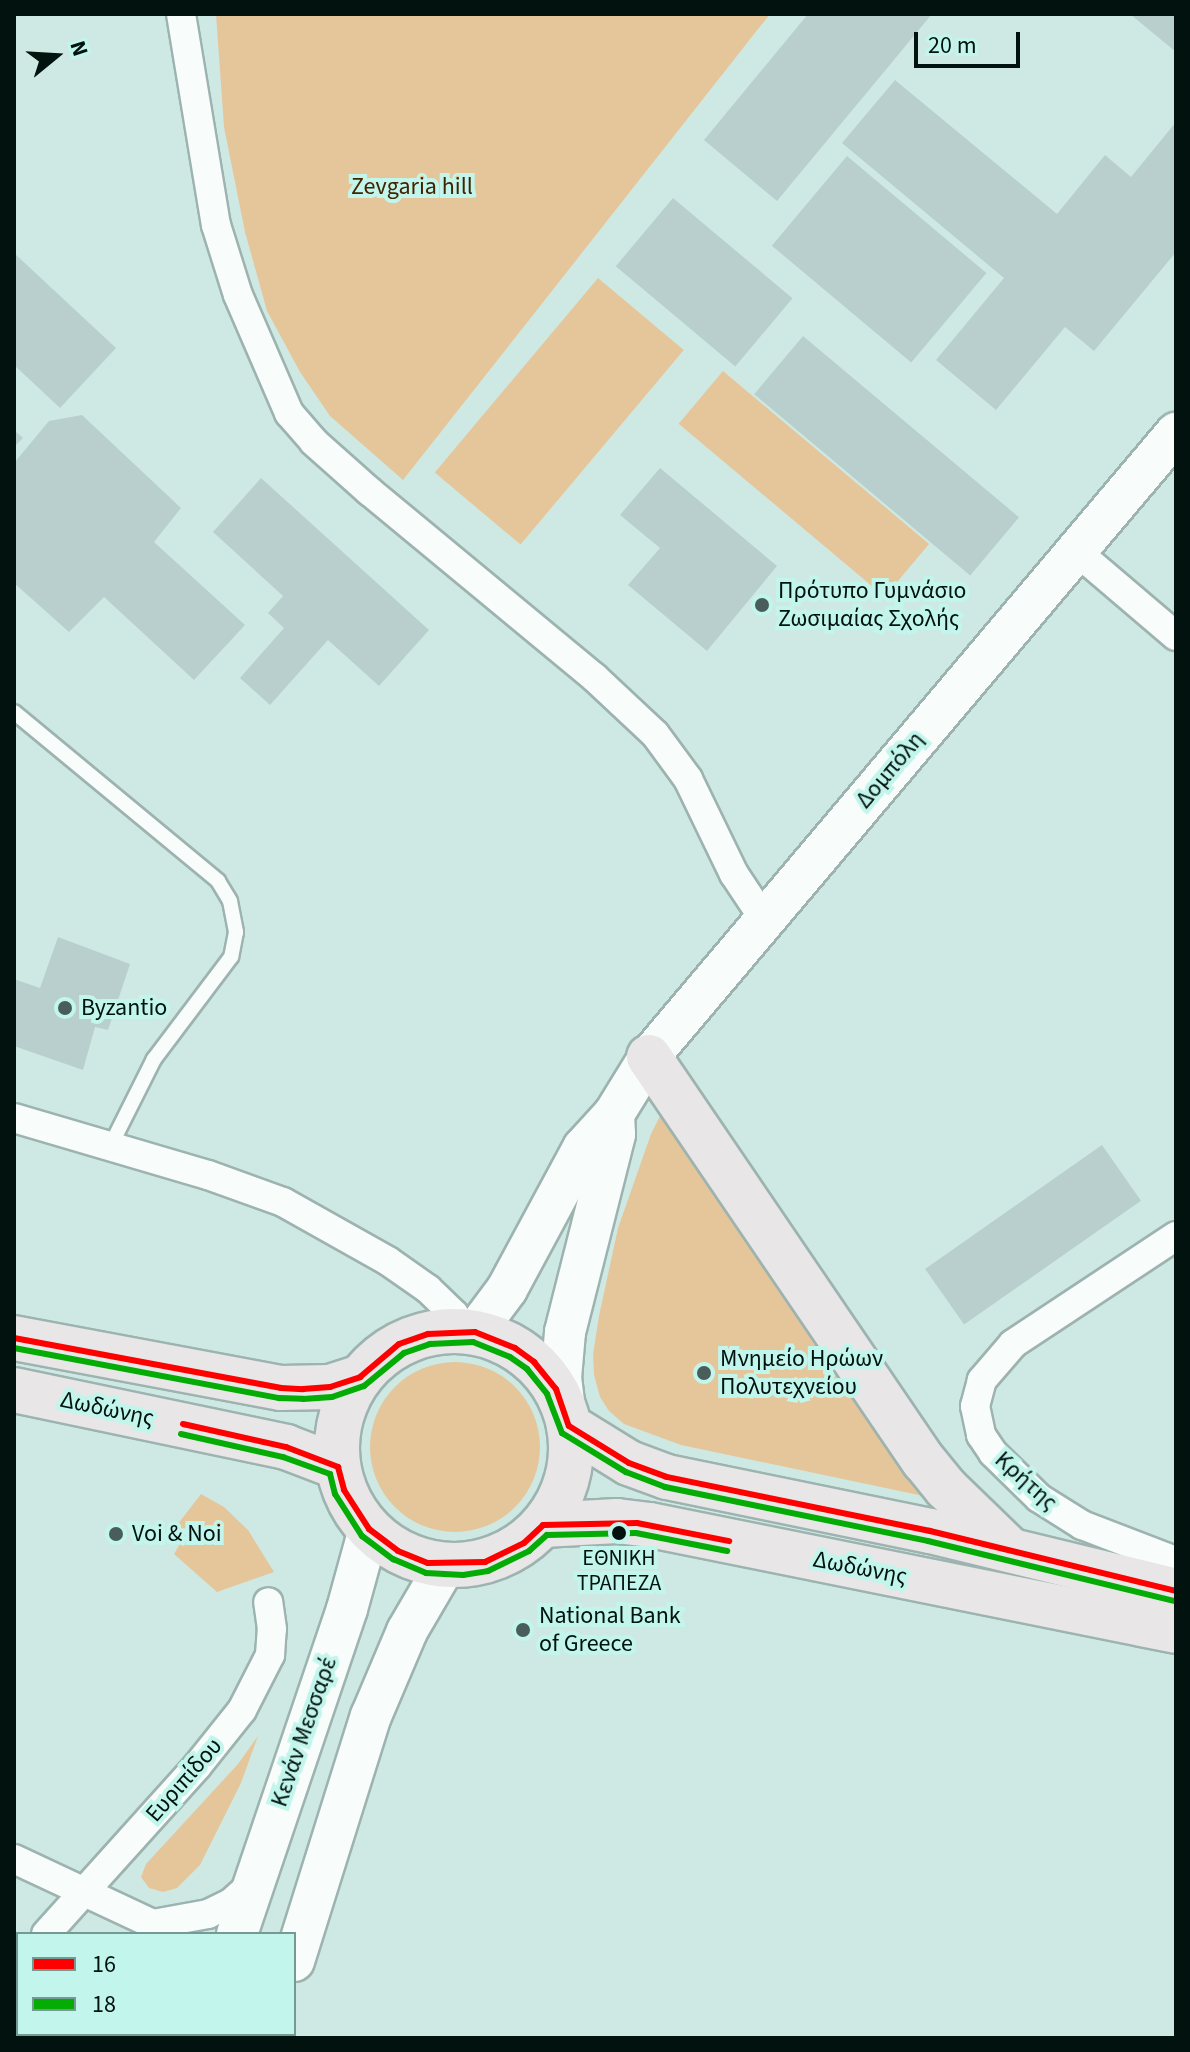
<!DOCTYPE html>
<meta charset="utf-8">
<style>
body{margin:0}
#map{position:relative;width:1190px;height:2052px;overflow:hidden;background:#cee9e4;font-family:"Source Sans 3",sans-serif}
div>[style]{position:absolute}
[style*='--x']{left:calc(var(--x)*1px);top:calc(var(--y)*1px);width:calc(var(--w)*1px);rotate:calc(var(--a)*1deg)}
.green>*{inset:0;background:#e5c69a;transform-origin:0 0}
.round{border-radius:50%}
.building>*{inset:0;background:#b9cfcd;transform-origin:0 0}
.roads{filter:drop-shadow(2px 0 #9db3af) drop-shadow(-2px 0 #9db3af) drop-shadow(0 2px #9db3af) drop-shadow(0 -2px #9db3af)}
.lane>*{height:14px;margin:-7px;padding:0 7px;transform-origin:7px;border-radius:7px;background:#f8fcfb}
.street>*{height:28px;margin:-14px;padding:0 14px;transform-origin:14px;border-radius:14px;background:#f8fcfb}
.secondary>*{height:40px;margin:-20px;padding:0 20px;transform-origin:20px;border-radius:20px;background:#f8fcfb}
.primary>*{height:44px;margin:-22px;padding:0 22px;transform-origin:22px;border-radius:22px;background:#e8e6e7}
.primary>.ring{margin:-22px;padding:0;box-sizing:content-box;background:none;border:44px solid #e8e6e7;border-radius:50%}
.bus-1>*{height:6px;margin:-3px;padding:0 3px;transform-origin:3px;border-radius:3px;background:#f00}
.bus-2>*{height:6px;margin:-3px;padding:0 3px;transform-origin:3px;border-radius:3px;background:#04ac05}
.dots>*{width:22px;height:22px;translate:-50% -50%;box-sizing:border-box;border:4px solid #c2f5eb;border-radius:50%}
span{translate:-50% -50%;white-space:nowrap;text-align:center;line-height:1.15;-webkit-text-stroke:8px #c2f5eb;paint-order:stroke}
.bus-label{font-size:22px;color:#01120f}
.park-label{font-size:24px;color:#422301}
.poi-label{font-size:24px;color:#01120f}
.left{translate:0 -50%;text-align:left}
.street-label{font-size:24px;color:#01120f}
.frame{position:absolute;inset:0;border:16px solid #01120f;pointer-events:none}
.legend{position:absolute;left:16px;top:1932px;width:280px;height:104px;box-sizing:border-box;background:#c2f5eb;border:2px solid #759a93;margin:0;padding:10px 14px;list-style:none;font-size:24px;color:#01120f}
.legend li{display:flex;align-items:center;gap:16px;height:40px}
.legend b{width:40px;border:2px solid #759a93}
.north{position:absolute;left:16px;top:16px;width:80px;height:80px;-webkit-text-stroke:6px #c2f5eb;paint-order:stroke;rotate:72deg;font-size:22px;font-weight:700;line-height:32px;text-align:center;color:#01120f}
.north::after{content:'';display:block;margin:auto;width:28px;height:36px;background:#01120f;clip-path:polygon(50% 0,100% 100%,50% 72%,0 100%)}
.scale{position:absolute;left:914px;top:32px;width:106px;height:36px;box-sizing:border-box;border:4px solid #01120f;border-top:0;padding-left:10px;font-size:24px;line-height:28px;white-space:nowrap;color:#01120f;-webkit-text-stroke:6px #c2f5eb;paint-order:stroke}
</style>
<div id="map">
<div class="green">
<i style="clip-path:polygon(216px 14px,770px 14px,403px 480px,330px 416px,300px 372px,267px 311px,245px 232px,224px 127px)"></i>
<i style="left:598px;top:278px;width:112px;height:254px;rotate:40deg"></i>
<i style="left:723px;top:371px;width:269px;height:69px;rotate:40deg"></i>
<i style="clip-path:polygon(666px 1104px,933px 1498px,681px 1445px,624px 1424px,609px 1411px,600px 1397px,594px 1375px,593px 1354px,599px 1316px,618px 1228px,651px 1134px)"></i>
<i class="round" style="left:370px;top:1362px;width:170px;height:170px"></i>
<i style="clip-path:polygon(201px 1494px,224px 1507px,248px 1530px,274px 1572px,217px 1592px,174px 1554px,184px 1537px,174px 1529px)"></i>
<i style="clip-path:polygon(258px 1736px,241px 1783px,200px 1865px,177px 1888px,163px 1892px,149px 1888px,141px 1877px,146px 1864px,238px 1764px)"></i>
</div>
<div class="building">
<i style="clip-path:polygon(808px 14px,932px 14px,777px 201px,704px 140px)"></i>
<i style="clip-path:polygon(1130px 14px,1176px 14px,1176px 52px)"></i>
<i style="clip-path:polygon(895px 80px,1057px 214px,1105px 155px,1131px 177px,1176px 122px,1176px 252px,1094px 351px,1065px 327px,996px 410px,936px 360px,1004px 278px,842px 143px)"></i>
<i style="left:847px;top:156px;width:182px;height:117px;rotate:40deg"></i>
<i style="left:673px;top:198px;width:156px;height:89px;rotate:40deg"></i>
<i style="clip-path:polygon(14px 253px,116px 348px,60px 408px,14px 365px)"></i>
<i style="left:803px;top:336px;width:282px;height:76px;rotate:40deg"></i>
<i style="clip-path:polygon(82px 415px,181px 508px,154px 542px,245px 625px,194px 680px,104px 597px,69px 632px,14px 583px,14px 463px,49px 421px)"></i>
<i style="clip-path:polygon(14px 430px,23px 438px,14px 447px)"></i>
<i style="clip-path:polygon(660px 468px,777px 566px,707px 651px,628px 585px,660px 548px,620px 515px)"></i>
<i style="clip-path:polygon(261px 478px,429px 630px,379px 686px,328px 640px,270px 705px,240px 678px,284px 628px,268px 613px,283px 596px,213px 532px)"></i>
<i style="clip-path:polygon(58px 937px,130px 964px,108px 1030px,95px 1027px,83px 1070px,14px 1046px,14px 979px,40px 988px)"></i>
<i style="left:1102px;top:1145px;width:68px;height:216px;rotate:55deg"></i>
</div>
<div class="roads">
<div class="lane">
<i style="--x:14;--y:712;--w:265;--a:39.6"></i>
<i style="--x:218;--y:881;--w:23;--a:59"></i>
<i style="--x:230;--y:901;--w:32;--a:79"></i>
<i style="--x:236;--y:932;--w:25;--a:101"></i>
<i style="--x:231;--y:957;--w:128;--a:127"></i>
<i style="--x:154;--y:1059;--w:98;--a:116.6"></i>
</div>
<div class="street">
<i style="--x:181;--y:14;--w:214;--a:80.6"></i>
<i style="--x:216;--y:225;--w:73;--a:72.6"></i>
<i style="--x:238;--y:295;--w:129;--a:66.6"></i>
<i style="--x:289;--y:413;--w:38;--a:49"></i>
<i style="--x:314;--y:442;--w:74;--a:41.7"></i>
<i style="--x:369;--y:491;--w:292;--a:39.6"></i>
<i style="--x:594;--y:677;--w:83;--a:43.1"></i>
<i style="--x:655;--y:734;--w:56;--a:53.7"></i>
<i style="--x:688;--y:779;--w:106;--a:64.2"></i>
<i style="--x:734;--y:874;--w:54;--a:56.3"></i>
<i style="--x:1076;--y:551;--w:131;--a:40.4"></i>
<i style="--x:14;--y:1118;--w:202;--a:16.4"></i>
<i style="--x:208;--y:1175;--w:80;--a:19.8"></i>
<i style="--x:283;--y:1202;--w:120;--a:29.3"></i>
<i style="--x:388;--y:1261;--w:49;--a:35"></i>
<i style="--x:428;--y:1289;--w:36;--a:44"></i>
<i style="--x:454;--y:1314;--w:18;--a:71"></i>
<i style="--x:1176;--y:1236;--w:196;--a:146.5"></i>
<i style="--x:1013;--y:1344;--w:48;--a:130.7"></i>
<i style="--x:982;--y:1380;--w:27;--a:105"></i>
<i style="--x:975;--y:1406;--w:30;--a:78"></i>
<i style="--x:981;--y:1435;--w:22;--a:56"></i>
<i style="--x:993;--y:1453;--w:64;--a:44.4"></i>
<i style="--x:1039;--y:1498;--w:51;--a:32.1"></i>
<i style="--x:1082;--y:1525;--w:101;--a:21"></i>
<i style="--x:14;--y:1859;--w:153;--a:25.1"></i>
<i style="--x:153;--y:1924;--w:56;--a:-10.3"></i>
<i style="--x:208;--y:1914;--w:25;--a:-26"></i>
<i style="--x:231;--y:1903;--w:31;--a:-42"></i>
<i style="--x:46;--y:1934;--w:227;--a:-48"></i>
<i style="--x:198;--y:1765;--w:70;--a:-51.3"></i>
<i style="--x:242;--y:1710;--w:62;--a:-63"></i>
<i style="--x:270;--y:1655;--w:26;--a:-86"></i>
<i style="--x:272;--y:1629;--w:27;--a:-98"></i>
<i style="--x:14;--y:1968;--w:6;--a:-51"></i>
</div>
<div class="secondary">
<i style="--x:475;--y:1332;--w:54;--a:-53.3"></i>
<i style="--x:507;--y:1289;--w:160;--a:-61.7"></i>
<i style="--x:583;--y:1148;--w:46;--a:-47.6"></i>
<i style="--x:614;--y:1114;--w:67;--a:-58.4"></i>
<i style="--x:649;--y:1057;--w:817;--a:-49.82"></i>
<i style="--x:565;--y:1410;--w:32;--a:-97"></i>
<i style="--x:561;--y:1378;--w:46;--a:-85"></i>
<i style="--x:565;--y:1332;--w:204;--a:-75.8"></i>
<i style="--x:615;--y:1134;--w:20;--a:-93"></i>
<i style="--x:237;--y:1934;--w:343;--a:-71.3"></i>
<i style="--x:347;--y:1609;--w:83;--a:-74.6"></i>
<i style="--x:294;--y:1961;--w:257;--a:-72.6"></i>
<i style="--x:371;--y:1716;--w:92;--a:-67"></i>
<i style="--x:407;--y:1631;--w:75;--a:-59.7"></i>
<i style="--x:205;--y:2038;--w:4;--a:-76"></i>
<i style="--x:271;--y:2038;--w:4;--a:-76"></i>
</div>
<div class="primary">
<i style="--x:649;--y:1057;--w:489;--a:55.8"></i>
<i style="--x:924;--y:1461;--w:35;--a:51"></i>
<i style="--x:946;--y:1488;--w:86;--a:44.1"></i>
<i class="ring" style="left:337px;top:1331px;width:190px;height:190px"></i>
<i style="--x:14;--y:1338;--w:272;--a:10.6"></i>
<i style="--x:281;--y:1388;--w:49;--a:-1.2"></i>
<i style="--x:330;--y:1387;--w:32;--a:-18"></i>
<i style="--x:14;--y:1390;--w:278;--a:11.8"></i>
<i style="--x:286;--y:1447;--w:56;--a:21"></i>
<i style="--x:569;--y:1426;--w:70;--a:31.7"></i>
<i style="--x:629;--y:1463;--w:40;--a:20.2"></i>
<i style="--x:667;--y:1477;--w:268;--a:11.6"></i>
<i style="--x:930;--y:1531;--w:253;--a:13.7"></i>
<i style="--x:543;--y:1525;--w:74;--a:-3.1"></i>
<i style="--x:617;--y:1521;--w:33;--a:7"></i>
<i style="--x:650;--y:1525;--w:537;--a:11.39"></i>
</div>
</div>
<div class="bus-1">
<i style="--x:14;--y:1338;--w:272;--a:10.6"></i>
<i style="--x:281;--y:1388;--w:22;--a:3"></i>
<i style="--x:303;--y:1389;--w:27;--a:-4"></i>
<i style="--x:330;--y:1387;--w:32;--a:-18"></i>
<i style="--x:360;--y:1377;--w:51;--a:-40.2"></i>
<i style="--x:399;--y:1344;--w:31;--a:-19"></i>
<i style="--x:428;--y:1334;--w:47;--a:-2.4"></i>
<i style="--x:475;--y:1332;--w:43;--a:21.8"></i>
<i style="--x:515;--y:1348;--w:24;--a:36"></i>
<i style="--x:534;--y:1362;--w:35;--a:51"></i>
<i style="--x:556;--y:1389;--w:39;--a:71"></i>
<i style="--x:569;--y:1426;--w:70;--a:31.7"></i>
<i style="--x:629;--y:1463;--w:40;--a:20.2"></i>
<i style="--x:667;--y:1477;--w:268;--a:11.6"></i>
<i style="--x:930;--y:1531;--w:253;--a:13.7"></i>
<i style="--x:183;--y:1424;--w:106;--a:12.6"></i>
<i style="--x:286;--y:1447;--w:56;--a:21"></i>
<i style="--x:338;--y:1467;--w:24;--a:75"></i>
<i style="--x:344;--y:1490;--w:46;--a:57.3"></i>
<i style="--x:369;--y:1529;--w:36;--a:37"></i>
<i style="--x:398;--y:1551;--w:32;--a:22"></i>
<i style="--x:428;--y:1563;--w:57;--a:-1"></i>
<i style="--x:485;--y:1562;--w:43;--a:-26"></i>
<i style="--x:524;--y:1543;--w:26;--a:-43"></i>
<i style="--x:543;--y:1525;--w:94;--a:-1.2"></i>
<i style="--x:637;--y:1523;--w:94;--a:11.1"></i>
</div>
<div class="bus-2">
<i style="--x:14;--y:1348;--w:270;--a:10.7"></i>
<i style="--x:279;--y:1398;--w:24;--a:2"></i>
<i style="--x:303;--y:1399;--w:29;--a:-4"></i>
<i style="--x:332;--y:1397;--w:34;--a:-19"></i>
<i style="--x:364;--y:1386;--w:52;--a:-39.5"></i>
<i style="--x:404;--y:1353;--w:28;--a:-19"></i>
<i style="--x:430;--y:1344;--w:43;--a:-2.7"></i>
<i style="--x:473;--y:1342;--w:40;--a:22"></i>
<i style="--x:510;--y:1357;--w:21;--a:35"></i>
<i style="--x:527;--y:1369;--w:32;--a:51"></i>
<i style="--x:547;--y:1394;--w:42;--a:69"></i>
<i style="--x:562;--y:1433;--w:75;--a:31.4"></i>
<i style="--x:626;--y:1472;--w:42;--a:21"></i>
<i style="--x:665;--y:1487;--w:268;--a:11.6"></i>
<i style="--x:928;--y:1541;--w:253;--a:13.7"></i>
<i style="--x:181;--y:1434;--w:105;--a:12.7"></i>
<i style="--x:283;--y:1457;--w:50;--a:19.9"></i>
<i style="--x:330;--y:1474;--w:21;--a:76"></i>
<i style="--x:335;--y:1494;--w:50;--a:57.3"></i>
<i style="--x:362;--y:1536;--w:39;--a:37"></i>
<i style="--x:393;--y:1559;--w:36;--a:23"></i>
<i style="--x:426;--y:1573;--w:37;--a:3"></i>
<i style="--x:463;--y:1575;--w:25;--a:-9"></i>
<i style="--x:488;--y:1571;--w:46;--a:-26"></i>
<i style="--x:529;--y:1551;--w:24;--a:-42"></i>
<i style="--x:547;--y:1535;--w:89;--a:-1.3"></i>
<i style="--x:636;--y:1533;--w:93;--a:11.2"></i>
</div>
<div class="dots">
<i style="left:762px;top:605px;background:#495d5a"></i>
<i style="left:65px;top:1008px;background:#495d5a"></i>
<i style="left:704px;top:1373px;background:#495d5a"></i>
<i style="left:619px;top:1533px;background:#01120f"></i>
<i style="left:116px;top:1534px;background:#495d5a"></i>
<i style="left:523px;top:1630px;background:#495d5a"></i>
</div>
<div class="bus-label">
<span style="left:619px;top:1571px">ΕΘΝΙΚΗ<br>ΤΡΑΠΕΖΑ</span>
</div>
<div class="park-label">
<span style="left:412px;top:187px">Zevgaria hill</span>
</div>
<div class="poi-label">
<span class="left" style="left:778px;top:605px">Πρότυπο Γυμνάσιο<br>Ζωσιμαίας Σχολής</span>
<span class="left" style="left:81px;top:1008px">Byzantio</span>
<span class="left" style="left:720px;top:1373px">Μνημείο Ηρώων<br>Πολυτεχνείου</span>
<span class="left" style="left:132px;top:1534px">Voi &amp; Noi</span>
<span class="left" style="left:539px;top:1630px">National Bank<br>of Greece</span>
</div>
<div class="street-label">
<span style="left:890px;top:770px;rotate:-50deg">Δομπόλη</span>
<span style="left:107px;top:1409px;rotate:12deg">Δωδώνης</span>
<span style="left:1026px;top:1481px;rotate:42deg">Κρήτης</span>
<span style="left:860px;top:1568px;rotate:11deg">Δωδώνης</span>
<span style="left:304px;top:1732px;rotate:-71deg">Κενάν Μεσσαρέ</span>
<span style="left:184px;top:1780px;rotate:-49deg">Ευριπίδου</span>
</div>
<div class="frame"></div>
<ul class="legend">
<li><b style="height:10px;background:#f00"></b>16</li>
<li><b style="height:10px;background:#04ac05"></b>18</li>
</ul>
<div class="north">N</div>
<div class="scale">20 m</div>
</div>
